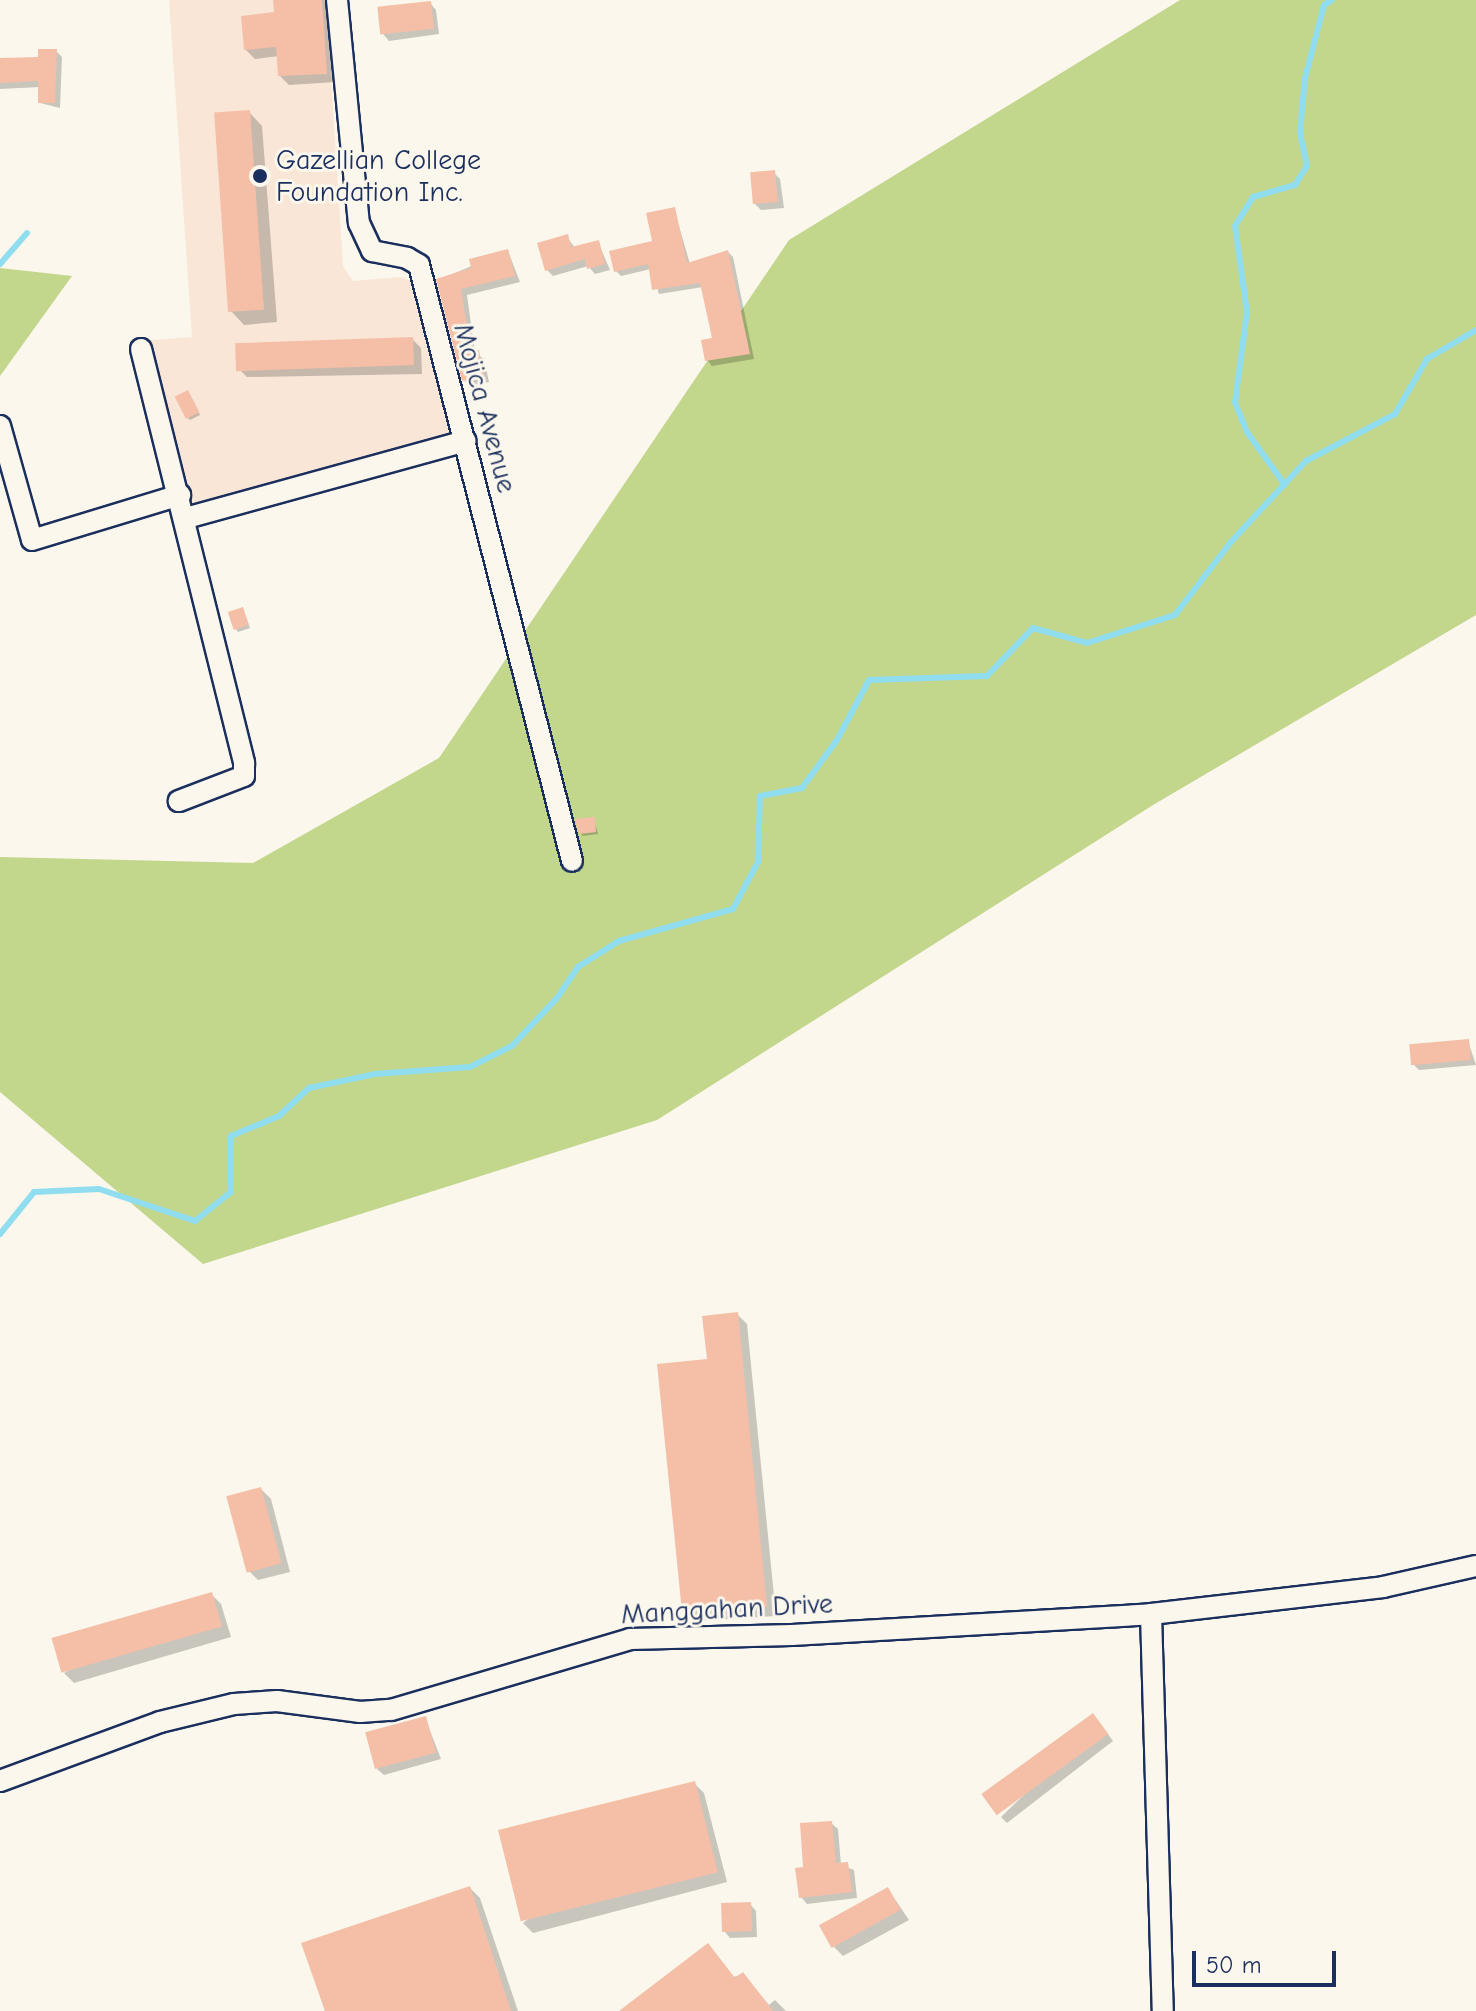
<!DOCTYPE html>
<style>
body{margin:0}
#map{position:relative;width:1476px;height:2011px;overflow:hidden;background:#fbf7ec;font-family:"Comic Neue",sans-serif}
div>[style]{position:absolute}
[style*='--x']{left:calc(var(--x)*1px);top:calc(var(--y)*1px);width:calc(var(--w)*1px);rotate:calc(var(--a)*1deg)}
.built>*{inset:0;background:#f9e6d7}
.green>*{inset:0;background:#c2d68c}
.shadow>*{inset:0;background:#0003}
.stream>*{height:6px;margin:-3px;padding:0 3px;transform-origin:3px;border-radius:3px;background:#90ddef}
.building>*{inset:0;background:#f5bfa7;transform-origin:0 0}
.roads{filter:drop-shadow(2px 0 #1b2f5e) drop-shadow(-2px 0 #1b2f5e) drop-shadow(0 2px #1b2f5e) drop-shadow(0 -2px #1b2f5e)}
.minor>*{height:20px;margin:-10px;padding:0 10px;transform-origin:10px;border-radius:10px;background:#fbf7ec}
.dots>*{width:22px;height:22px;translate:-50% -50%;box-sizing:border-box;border:4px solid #fbf7ec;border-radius:50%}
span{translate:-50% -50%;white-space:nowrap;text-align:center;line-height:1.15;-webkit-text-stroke:6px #fbf7ec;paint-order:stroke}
.poi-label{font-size:28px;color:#1b2f5e}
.left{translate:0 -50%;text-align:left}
.street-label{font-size:28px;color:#1b2f5e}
.scale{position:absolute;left:1192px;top:1951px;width:144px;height:36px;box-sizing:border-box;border:4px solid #1b2f5e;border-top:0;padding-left:10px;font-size:24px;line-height:28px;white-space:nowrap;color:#1b2f5e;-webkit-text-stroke:6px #fbf7ec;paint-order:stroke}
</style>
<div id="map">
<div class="built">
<i style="clip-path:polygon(169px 0,326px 0,343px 266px,353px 281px,401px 277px,411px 281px,454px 435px,194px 508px,151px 340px,192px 337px)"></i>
</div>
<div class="green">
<i style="clip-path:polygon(1180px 0,1476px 0,1476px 615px,1153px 805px,657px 1120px,203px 1264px,0 1092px,0 857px,253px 863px,439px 758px,789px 240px)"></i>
<i style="clip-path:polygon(0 268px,72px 276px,0 376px)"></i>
</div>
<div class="shadow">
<i style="clip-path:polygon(275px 0,330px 0,335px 82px,289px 85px,280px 76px,279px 56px,255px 59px,246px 50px,276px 14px)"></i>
<i style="clip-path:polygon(430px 3px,436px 10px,439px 34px,389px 41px,383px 34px)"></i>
<i style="clip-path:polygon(56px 51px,62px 57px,60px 108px,40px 103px,40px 87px,0 89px,0 61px,40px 58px)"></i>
<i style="clip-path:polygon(249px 112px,262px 126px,277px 322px,244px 325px,231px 311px)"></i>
<i style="clip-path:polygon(774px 173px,780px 179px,784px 208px,761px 210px,755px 204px)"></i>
<i style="clip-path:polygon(674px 209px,690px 264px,728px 252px,733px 257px,754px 359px,712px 366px,707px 360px,715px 339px,703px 287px,659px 294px,651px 269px,621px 276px,616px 271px,655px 243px)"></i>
<i style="clip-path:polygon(567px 237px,575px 248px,598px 242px,610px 270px,595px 274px,588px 266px,553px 276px,547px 270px)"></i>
<i style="clip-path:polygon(508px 251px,520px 282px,467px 295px,475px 353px,484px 359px,489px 382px,470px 386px,464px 380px,438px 280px)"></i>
<i style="clip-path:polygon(412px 339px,421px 348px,422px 374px,247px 377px,238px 368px)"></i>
<i style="clip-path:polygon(190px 395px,200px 415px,190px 420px,187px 417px)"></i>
<i style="clip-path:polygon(243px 610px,250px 628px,238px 632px,236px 629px)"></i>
<i style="clip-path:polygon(594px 819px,598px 834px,583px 836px,580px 833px)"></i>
<i style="clip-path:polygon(1468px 1041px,1476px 1065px,1419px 1070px,1413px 1064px)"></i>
<i style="clip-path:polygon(737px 1314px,747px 1324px,776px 1616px,694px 1621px,684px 1611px,709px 1360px)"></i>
<i style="clip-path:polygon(261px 1489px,271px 1499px,290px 1572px,258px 1580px,248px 1570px)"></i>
<i style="clip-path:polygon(211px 1594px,221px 1604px,231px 1637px,74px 1683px,64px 1673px)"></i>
<i style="clip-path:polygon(425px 1718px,441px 1759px,384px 1775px,377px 1769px)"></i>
<i style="clip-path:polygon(1099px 1722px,1113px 1741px,1007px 1823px,1001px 1817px)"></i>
<i style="clip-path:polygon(694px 1783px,704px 1793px,727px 1882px,533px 1933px,523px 1923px)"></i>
<i style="clip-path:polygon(831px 1823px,838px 1829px,841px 1865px,854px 1870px,857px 1898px,807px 1904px,801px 1897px,805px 1869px)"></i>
<i style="clip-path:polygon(470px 1888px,480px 1898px,518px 2011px,325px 2011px,304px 1945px)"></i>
<i style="clip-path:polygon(888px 1889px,909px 1920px,843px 1956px,833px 1946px)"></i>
<i style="clip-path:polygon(750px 1904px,756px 1911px,757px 1937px,730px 1938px,724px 1931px)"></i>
<i style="clip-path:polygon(743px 1974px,769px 2005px,775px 2000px,786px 2011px,622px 2011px)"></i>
</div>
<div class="stream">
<i style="--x:0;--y:264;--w:41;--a:-48.9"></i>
<i style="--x:1285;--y:485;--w:65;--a:-125.6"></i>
<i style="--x:1247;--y:432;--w:32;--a:-112"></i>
<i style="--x:1235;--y:402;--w:91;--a:-82.4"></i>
<i style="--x:1247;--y:312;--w:87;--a:-97.9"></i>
<i style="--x:1235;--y:226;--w:34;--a:-58"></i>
<i style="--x:1253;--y:197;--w:44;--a:-15.9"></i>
<i style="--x:1295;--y:185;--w:22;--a:-58"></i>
<i style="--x:1307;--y:166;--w:35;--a:-102"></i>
<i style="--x:1300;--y:132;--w:54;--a:-84.7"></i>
<i style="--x:1305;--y:78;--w:75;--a:-75.4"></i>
<i style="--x:1324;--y:5;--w:9;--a:-32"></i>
<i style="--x:0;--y:1234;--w:54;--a:-51"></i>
<i style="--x:34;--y:1192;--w:65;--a:-2.6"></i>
<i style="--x:99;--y:1189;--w:101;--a:18.4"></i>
<i style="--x:195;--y:1221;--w:46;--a:-38.9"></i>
<i style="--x:231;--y:1192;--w:56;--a:-90"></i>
<i style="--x:231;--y:1136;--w:52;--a:-22.6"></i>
<i style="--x:279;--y:1116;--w:41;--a:-43"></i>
<i style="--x:309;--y:1088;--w:67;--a:-12"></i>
<i style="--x:375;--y:1074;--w:95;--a:-4.2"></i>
<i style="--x:470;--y:1067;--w:47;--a:-26.6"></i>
<i style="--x:512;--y:1046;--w:66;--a:-46.8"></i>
<i style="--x:557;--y:998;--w:37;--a:-56"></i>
<i style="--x:578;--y:967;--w:49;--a:-32.4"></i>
<i style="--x:619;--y:941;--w:118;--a:-15.7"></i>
<i style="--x:733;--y:909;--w:53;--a:-62"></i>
<i style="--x:758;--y:862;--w:66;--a:-88.3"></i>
<i style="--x:760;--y:796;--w:43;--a:-10.8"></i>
<i style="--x:802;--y:788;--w:59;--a:-53.9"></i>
<i style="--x:837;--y:740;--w:68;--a:-61.9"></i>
<i style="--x:869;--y:680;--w:118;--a:-1.9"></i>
<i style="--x:987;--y:676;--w:66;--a:-46.2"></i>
<i style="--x:1033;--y:628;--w:56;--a:15.5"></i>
<i style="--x:1087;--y:643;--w:92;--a:-17.7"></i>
<i style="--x:1175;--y:615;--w:91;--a:-52.6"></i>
<i style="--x:1230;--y:543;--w:112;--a:-47.2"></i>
<i style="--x:1306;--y:461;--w:101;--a:-27.8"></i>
<i style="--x:1395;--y:414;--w:64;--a:-59.8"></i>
<i style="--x:1427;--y:359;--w:57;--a:-30.6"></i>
</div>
<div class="building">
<i style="clip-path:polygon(273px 0,322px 0,327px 74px,278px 76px,276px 47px,244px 50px,241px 16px,274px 12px)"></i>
<i style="left:431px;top:1px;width:28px;height:54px;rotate:84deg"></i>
<i style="clip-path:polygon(38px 49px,57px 49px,55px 103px,38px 103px,38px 81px,0 83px,0 58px,38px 57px)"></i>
<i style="left:250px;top:110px;width:200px;height:36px;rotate:86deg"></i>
<i style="left:775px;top:170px;width:32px;height:25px;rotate:85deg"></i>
<i style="clip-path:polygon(675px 207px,687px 263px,728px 250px,750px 354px,705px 361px,701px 340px,712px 338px,700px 283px,652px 290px,648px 264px,614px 272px,609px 251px,652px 241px,646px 213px)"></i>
<i style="clip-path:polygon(568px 234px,571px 247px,599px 240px,605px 264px,587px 269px,585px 259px,545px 271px,537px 243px)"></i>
<i style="clip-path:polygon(508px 249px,515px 276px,461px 289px,471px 352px,479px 350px,484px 376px,462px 381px,436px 279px,471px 268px,469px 259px)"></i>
<i style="left:413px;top:337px;width:28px;height:178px;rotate:88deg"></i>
<i style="left:188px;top:390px;width:25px;height:15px;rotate:63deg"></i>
<i style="left:243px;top:607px;width:19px;height:16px;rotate:72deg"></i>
<i style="clip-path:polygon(595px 817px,596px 832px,579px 834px,575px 819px)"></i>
<i style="left:1469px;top:1039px;width:21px;height:60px;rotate:85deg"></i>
<i style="clip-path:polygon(738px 1312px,767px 1607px,682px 1612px,657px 1364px,707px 1359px,702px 1316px)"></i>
<i style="left:261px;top:1487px;width:79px;height:36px;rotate:75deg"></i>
<i style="left:212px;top:1592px;width:36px;height:167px;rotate:74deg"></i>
<i style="left:1093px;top:1713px;width:26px;height:138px;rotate:54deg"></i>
<i style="left:426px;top:1716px;width:38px;height:63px;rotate:75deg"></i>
<i style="left:695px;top:1781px;width:94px;height:203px;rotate:76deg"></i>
<i style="clip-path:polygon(832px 1821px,836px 1863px,848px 1862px,852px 1892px,799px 1898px,795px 1868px,803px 1867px,800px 1823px)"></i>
<i style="clip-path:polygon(470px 1886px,511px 2011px,325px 2011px,301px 1943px)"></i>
<i style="left:888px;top:1887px;width:26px;height:79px;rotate:61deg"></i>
<i style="left:751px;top:1902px;width:29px;height:30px;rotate:88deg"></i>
<i style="clip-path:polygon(708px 1943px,735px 1978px,743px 1972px,773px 2011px,619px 2011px)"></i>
</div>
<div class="roads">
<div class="minor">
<i style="--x:337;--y:0;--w:224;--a:84.4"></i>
<i style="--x:359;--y:223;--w:31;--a:65"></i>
<i style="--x:372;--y:251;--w:36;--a:11"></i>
<i style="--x:407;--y:258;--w:14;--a:30"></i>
<i style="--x:419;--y:265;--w:615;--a:75.6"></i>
<i style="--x:141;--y:349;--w:427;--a:76"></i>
<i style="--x:244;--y:763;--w:13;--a:90"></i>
<i style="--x:244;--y:776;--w:70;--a:159"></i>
<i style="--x:0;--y:426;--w:118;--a:74.3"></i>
<i style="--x:32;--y:540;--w:155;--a:-16.9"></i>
<i style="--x:186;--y:518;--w:290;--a:-15.4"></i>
<i style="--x:1151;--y:1614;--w:397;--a:88.3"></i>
<i style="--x:0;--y:1781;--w:171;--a:-20.2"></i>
<i style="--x:160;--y:1722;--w:76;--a:-13.7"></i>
<i style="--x:234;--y:1704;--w:43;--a:-4"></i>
<i style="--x:277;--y:1701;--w:84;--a:7.5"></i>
<i style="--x:360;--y:1712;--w:31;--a:-4"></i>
<i style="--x:391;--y:1710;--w:249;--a:-16.5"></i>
<i style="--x:630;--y:1639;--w:162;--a:-1.4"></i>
<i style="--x:792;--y:1635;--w:360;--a:-3.3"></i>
<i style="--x:1151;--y:1614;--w:234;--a:-6.6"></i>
<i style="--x:1383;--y:1587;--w:95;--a:-12.7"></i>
</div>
</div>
<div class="dots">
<i style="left:260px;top:176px;background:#1b2f5e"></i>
</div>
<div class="poi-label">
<span class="left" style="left:276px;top:176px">Gazellian College<br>Foundation Inc.</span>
</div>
<div class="street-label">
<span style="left:485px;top:408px;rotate:75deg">Mojica Avenue</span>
<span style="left:727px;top:1609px;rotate:-3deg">Manggahan Drive</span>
</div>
<div class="scale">50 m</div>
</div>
